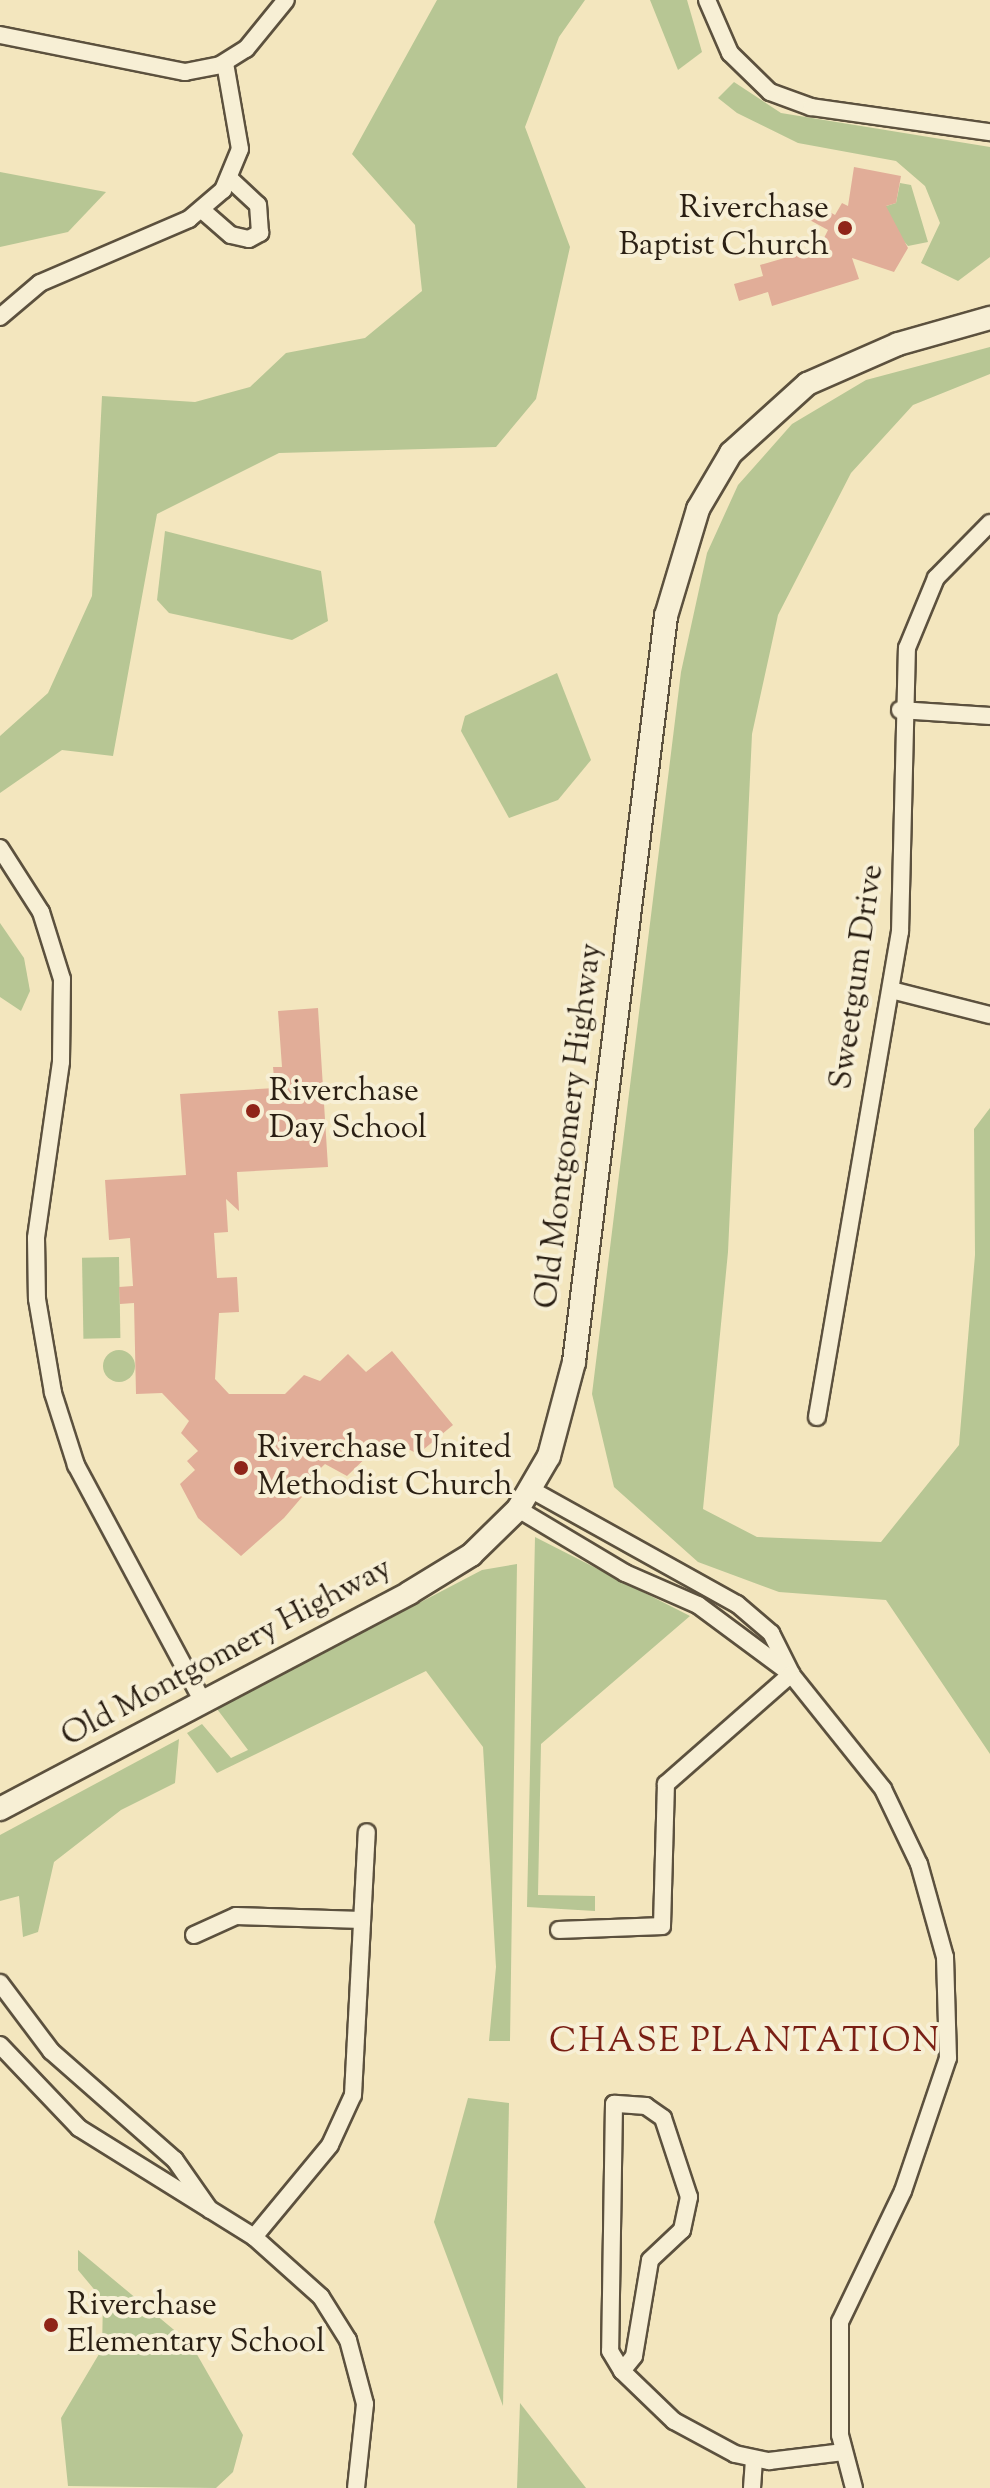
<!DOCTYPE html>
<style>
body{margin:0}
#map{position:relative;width:990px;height:2488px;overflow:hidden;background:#f3e6be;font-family:"Sorts Mill Goudy",serif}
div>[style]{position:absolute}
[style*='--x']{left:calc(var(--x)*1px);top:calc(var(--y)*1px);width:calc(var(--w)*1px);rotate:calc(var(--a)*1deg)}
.green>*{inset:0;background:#b7c694;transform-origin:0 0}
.round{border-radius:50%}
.building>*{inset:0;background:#e1ad98}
.roads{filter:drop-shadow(2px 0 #5c513e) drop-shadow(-2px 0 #5c513e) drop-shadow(0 2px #5c513e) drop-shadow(0 -2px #5c513e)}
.street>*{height:16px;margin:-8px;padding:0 8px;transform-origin:8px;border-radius:8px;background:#f7efd5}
.secondary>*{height:22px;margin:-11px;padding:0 11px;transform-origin:11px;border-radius:11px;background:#f7efd5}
.dots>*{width:22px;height:22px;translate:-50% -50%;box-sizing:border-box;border:4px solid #f7efd5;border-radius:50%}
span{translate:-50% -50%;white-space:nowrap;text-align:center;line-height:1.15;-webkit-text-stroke:8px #f7efd5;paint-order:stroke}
.poi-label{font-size:32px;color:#2a1f13}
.right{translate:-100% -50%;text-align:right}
.left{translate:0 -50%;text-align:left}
.street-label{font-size:32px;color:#2a1f13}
.neighbourhood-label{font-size:34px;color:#7a1f14;letter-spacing:2px}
</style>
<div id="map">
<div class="green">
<i style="clip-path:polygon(437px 0,585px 0,559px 37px,525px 127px,570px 247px,536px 399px,496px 447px,279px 453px,157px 514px,113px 756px,62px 750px,0 793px,0 736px,48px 693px,92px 596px,102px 396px,195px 402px,250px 387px,286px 353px,365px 338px,422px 291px,415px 225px,352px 154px)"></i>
<i style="clip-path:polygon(650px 0,687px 0,702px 52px,678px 70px)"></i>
<i style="clip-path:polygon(734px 82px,781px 113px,990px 147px,990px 257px,958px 281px,921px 263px,940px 223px,925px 186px,896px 161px,798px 143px,737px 113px,718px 98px)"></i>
<i style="clip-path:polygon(0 172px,106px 192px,68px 232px,0 247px)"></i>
<i style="clip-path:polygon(900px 183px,911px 185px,928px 242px,908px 246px,893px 229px,883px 207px,896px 203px)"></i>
<i style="clip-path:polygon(990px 347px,990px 374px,913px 405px,851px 473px,778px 615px,752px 734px,728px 1252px,703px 1509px,757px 1537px,881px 1542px,959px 1445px,975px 1255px,974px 1129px,990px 1108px,990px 1754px,886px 1600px,779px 1592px,698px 1562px,614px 1487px,592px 1394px,681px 672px,707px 553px,738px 485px,792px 424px,866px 380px)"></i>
<i style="clip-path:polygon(165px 531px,321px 571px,328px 621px,292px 640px,169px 613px,157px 600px)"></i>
<i style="clip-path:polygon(557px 673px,591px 760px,558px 800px,509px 818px,461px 731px,465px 716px)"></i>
<i style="clip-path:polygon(0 923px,24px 958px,30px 991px,21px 1011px,0 997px)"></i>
<i style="left:119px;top:1257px;width:81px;height:37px;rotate:89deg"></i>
<i class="round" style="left:103px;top:1350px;width:32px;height:32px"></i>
<i style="clip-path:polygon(535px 1537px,690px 1616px,541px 1744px,538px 1895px,595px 1896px,595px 1911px,527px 1907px)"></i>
<i style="clip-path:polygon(517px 1564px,510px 2041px,489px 2041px,496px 1967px,483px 1747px,426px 1671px,217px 1773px,187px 1733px,202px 1724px,231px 1758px,248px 1750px,217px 1709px,482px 1570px)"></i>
<i style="clip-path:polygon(179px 1739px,175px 1783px,121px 1810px,54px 1862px,38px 1932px,23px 1937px,19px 1896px,0 1901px,0 1835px)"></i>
<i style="clip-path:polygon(468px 2098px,509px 2103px,503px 2406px,434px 2222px)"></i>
<i style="clip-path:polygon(78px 2250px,191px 2344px,243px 2435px,233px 2472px,216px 2488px,68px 2486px,61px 2418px,102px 2349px,103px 2300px,78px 2270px)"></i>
<i style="clip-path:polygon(520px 2403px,586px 2488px,517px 2488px)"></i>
</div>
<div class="building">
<i style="clip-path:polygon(854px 167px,901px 176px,896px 203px,886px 206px,908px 248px,894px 272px,852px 258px,859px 279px,772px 306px,768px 292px,739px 301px,734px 284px,763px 276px,760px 265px,819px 248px,828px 230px,806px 218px,814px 203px,835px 215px,842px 203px,848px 206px)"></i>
<i style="clip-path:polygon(318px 1008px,328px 1167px,237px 1172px,239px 1211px,226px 1199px,228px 1232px,214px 1233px,217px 1278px,237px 1277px,239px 1312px,219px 1313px,215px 1379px,229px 1394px,285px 1394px,304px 1375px,320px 1381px,348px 1354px,366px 1372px,392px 1351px,453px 1425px,418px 1454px,402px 1446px,388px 1456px,380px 1444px,347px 1476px,325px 1464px,297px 1491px,302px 1497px,284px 1518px,241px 1556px,198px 1518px,180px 1484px,195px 1470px,187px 1461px,198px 1451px,181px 1433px,189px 1421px,162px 1393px,136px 1394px,134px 1303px,120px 1304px,119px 1287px,133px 1286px,130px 1238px,109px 1240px,105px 1180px,186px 1175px,180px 1094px,275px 1088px,273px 1067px,282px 1067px,278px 1011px)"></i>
</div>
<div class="roads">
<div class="street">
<i style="--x:707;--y:0;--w:58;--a:66.5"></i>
<i style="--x:730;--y:53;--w:56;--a:44.3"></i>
<i style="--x:770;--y:92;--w:44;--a:20.1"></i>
<i style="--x:811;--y:107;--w:181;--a:8"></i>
<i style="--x:0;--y:35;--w:189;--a:11.3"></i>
<i style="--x:185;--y:72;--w:36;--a:-11"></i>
<i style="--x:220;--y:65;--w:31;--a:-32"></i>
<i style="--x:246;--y:49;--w:63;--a:-50.8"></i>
<i style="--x:202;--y:210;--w:38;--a:41"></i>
<i style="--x:231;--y:235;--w:18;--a:13"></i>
<i style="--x:249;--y:239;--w:13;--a:-29"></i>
<i style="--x:260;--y:233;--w:28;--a:-94"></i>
<i style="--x:258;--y:205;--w:38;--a:-137"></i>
<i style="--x:0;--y:317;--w:52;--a:-40.4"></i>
<i style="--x:40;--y:283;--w:162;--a:-23.2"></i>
<i style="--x:189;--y:219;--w:45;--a:-40.5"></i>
<i style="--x:223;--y:190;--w:44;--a:-67.5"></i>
<i style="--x:240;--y:149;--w:87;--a:-99.9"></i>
<i style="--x:900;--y:710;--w:90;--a:3.8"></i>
<i style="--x:0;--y:848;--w:76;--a:57.4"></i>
<i style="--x:41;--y:912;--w:70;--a:72.6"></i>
<i style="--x:62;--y:979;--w:83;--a:90.7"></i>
<i style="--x:61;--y:1062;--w:178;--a:98.1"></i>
<i style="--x:36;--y:1238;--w:61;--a:89.1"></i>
<i style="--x:37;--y:1299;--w:95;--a:80.3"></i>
<i style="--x:53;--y:1393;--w:76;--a:72.3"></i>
<i style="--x:76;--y:1465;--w:269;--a:61.8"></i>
<i style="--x:891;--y:990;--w:102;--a:14.2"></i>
<i style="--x:817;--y:1417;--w:492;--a:-80.3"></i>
<i style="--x:900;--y:932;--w:284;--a:-88.6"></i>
<i style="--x:907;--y:648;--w:76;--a:-67.5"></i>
<i style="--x:936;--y:578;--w:77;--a:-45.5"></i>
<i style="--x:530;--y:1489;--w:237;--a:29.1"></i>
<i style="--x:737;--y:1604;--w:45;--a:40.5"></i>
<i style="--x:771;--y:1633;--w:45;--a:63.4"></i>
<i style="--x:518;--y:1509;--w:125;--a:30.9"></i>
<i style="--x:625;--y:1573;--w:80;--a:23.7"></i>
<i style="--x:698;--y:1605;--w:116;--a:36.6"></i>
<i style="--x:791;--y:1674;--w:147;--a:51.3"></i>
<i style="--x:883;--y:1789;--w:83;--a:64.4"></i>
<i style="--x:919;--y:1864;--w:97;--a:74.4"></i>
<i style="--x:945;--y:1957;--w:101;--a:88.3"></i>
<i style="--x:948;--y:2058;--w:140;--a:108.7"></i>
<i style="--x:903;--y:2191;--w:145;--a:115.7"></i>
<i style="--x:840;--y:2322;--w:113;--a:90"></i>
<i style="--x:840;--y:2435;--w:55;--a:75.2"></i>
<i style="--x:559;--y:1930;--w:103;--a:-2.2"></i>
<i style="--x:662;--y:1926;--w:142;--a:-88.4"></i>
<i style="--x:666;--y:1784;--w:167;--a:-41.3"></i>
<i style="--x:194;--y:1935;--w:46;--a:-24.3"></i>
<i style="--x:236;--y:1916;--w:126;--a:1.8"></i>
<i style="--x:0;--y:1983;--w:85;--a:53.1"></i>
<i style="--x:51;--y:2051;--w:165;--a:41.3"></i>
<i style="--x:175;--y:2160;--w:61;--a:55"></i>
<i style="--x:0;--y:2045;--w:115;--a:46.4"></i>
<i style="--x:79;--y:2128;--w:206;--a:31.9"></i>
<i style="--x:254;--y:2237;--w:90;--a:41.8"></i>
<i style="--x:321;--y:2297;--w:51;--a:57.9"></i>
<i style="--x:348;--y:2340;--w:66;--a:75.1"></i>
<i style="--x:365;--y:2404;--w:84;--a:96.1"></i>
<i style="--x:254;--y:2237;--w:119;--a:-50.4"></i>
<i style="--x:330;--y:2145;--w:55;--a:-65.3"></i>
<i style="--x:353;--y:2095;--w:263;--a:-87"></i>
<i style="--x:622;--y:2371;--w:19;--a:-51"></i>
<i style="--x:634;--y:2356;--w:97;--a:-80.5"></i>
<i style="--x:650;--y:2260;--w:44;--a:-43.2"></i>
<i style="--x:682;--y:2230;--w:34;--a:-78"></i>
<i style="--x:689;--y:2197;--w:83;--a:-108.2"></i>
<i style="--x:663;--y:2118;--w:21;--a:-145"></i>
<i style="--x:646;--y:2106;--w:32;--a:-176"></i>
<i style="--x:614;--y:2104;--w:247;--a:90.9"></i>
<i style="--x:610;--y:2351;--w:23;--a:59"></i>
<i style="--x:622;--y:2371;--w:72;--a:43.9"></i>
<i style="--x:674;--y:2421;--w:69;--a:28.4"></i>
<i style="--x:735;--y:2454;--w:35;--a:12"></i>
<i style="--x:769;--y:2461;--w:75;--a:-6.9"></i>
<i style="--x:752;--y:2488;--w:28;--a:-86"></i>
</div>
<div class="secondary">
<i style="--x:0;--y:1809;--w:463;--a:-27.8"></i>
<i style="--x:409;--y:1593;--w:73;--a:-31.5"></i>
<i style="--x:471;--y:1555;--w:66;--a:-44.4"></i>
<i style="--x:518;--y:1509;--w:61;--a:-59.7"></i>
<i style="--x:549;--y:1456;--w:97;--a:-75.1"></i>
<i style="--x:574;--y:1362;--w:752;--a:-82.97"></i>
<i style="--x:666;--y:616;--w:112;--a:-73.3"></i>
<i style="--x:698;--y:509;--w:65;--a:-59.5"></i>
<i style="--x:731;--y:453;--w:103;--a:-42.2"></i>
<i style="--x:807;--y:384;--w:99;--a:-23.7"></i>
<i style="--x:898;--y:344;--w:96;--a:-15.8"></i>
</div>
</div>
<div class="dots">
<i style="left:845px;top:228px;background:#8f2418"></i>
<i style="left:253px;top:1111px;background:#8f2418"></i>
<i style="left:241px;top:1468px;background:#8f2418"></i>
<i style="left:51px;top:2325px;background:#8f2418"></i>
</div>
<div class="poi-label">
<span class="right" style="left:829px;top:228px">Riverchase<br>Baptist Church</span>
<span class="left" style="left:269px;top:1111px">Riverchase<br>Day School</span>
<span class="left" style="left:257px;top:1468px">Riverchase United<br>Methodist Church</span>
<span class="left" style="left:67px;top:2325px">Riverchase<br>Elementary School</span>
</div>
<div class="street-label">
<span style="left:858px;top:977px;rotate:-82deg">Sweetgum Drive</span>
<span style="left:570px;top:1126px;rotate:-83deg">Old Montgomery Highway</span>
<span style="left:227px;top:1653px;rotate:-28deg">Old Montgomery Highway</span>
</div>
<div class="neighbourhood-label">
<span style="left:745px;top:2043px">CHASE PLANTATION</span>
</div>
</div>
